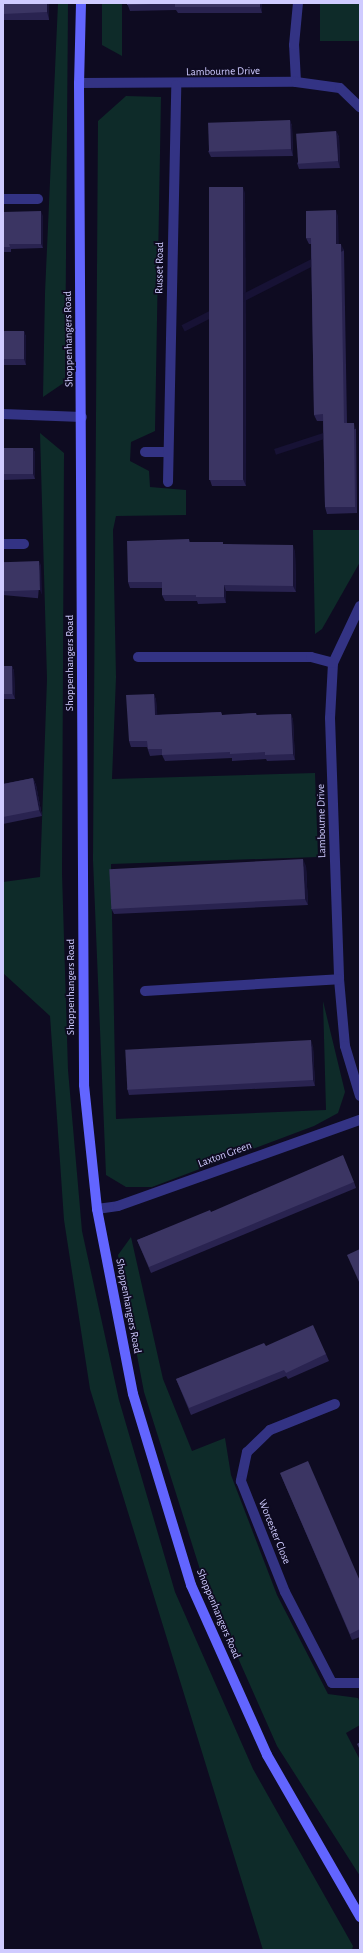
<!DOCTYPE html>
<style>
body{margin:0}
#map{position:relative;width:363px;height:1953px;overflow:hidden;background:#0e0b21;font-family:"Alegreya Sans",sans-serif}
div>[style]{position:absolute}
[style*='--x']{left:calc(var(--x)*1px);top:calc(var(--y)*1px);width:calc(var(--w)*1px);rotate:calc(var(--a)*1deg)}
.green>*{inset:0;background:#0e2b29;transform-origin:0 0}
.street>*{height:10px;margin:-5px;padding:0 5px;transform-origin:5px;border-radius:5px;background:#333384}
.secondary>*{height:10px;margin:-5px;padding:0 5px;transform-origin:5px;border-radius:5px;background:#6265ff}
.wall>*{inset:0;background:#292350;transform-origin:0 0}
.shaded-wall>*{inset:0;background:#171235;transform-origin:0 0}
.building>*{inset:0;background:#3b3563;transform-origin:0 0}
span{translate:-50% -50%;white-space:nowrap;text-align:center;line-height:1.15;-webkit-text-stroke:3.5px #0e0b21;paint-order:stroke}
.street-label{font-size:11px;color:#cfcbff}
.frame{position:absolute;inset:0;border:4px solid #cfcbff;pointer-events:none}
</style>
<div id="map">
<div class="green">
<i style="clip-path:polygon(58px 3px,68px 3px,65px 382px,43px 397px,45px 293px)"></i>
<i style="clip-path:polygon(102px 3px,122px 3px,122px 56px,102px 45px)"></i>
<i style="left:320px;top:3px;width:40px;height:38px"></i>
<i style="clip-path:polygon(126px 96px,161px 97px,155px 431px,131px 442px,130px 461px,149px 471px,150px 487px,186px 490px,186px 515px,116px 516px,113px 530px,116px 677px,112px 779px,315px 773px,318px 857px,111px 864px,116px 1119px,326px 1110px,323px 1001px,345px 1092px,338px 1113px,314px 1126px,152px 1187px,126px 1187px,106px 1175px,93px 860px,98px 121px)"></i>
<i style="clip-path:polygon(40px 433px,64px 453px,62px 873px,68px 1070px,82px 1231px,119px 1400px,175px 1592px,253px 1769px,353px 1946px,352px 1950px,263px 1950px,90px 1389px,64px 1220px,50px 1016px,3px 973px,3px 882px,40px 877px,47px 679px)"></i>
<i style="clip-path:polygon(313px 530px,360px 530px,360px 562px,322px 629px,315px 634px)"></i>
<i style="clip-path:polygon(131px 1237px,163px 1379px,192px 1451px,225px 1438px,231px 1475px,277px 1595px,328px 1694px,358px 1698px,360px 1703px,360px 1725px,346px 1733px,360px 1760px,360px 1876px,277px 1746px,203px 1579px,144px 1392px,118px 1255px)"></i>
</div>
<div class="street">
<i style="--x:296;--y:82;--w:37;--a:-93"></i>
<i style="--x:294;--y:45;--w:42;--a:-84.6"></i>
<i style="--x:79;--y:83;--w:217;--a:-0.3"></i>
<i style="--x:296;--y:82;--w:44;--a:7.8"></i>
<i style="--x:340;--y:88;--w:28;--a:44"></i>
<i style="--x:3;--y:199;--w:35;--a:0"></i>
<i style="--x:3;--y:414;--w:79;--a:2.2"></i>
<i style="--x:145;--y:452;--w:23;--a:0"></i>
<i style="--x:168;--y:482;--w:397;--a:-88.8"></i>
<i style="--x:3;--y:544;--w:21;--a:0"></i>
<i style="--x:360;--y:606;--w:63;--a:115.3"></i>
<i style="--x:333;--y:663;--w:55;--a:93.1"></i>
<i style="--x:330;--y:718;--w:261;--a:88"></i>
<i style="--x:339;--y:979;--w:67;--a:84.9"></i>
<i style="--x:345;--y:1046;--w:52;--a:73.3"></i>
<i style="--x:138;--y:657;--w:173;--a:0"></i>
<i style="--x:311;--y:657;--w:23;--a:15"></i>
<i style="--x:145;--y:991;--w:194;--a:-3.5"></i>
<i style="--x:97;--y:1209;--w:21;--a:-8"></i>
<i style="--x:118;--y:1206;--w:257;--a:-19.6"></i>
<i style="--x:335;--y:1404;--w:70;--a:158.2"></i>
<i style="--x:270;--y:1430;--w:32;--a:136"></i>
<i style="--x:247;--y:1452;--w:30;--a:102"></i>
<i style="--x:241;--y:1481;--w:119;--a:68.4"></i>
<i style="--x:285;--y:1592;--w:102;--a:62.7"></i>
<i style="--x:332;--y:1683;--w:28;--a:0"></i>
</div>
<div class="secondary">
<i style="--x:81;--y:3;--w:80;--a:91.4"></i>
<i style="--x:79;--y:83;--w:1002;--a:89.71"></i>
<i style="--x:84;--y:1085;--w:125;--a:84"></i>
<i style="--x:97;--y:1209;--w:188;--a:79"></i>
<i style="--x:133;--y:1394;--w:200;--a:73.1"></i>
<i style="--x:191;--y:1585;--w:186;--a:65.9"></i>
<i style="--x:267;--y:1755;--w:187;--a:60.1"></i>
</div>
<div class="wall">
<i style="left:3px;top:3px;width:46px;height:17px"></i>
<i style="clip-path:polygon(127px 3px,262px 3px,262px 13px,178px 13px,176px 10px,130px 11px)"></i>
<i style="clip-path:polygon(290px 120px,292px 126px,293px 156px,211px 157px,208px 151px)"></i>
<i style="clip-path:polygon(336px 131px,339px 137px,340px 168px,299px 169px,297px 163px)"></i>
<i style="clip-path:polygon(245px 193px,246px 486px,212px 486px,210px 480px)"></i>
<i style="clip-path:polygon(3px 212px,43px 216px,43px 248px,11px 249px,11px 252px,3px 252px)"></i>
<i style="clip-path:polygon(338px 216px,338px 244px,344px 250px,347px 423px,356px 429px,357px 513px,327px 514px,325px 507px,323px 421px,317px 421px,314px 415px,311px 244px,309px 244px,306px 238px)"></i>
<i style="clip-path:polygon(3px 331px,24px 331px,26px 337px,26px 365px,3px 365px)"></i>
<i style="clip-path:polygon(33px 448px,35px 453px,35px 479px,3px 480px,3px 449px)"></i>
<i style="clip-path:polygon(189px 539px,190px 542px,224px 544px,295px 551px,296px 592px,226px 591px,226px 603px,198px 604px,197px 601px,165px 601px,162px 595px,162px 588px,130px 588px,128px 582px)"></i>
<i style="left:3px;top:562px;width:38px;height:33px;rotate:5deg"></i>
<i style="clip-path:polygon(3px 638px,4px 666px,12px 666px,14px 671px,15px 699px,3px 699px,4px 751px,3px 751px)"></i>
<i style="clip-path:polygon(154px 694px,156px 700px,157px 715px,221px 712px,222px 715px,256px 713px,257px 715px,291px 714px,293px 720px,295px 760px,267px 761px,266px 759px,232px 761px,232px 758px,165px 761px,162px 755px,150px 756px,147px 747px,131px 747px,129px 741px)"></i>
<i style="clip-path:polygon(33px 778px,36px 785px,42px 816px,3px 824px,3px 784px)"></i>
<i style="clip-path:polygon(306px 866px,308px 905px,114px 914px,111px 908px)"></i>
<i style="clip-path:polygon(313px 1046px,315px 1086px,129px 1095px,127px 1088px)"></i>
<i style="clip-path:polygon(354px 1182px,356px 1188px,151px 1273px,137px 1240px,211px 1212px)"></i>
<i style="clip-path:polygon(266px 1346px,326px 1354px,329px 1361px,288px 1379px,286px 1376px,191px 1415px,176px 1379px)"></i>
<i style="clip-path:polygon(280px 1473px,360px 1581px,360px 1637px,352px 1640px)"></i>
</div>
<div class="shaded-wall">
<i style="clip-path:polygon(47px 3px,49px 3px,49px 19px,47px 12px)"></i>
<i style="clip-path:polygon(260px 3px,262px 3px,262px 13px,260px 7px)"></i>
<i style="clip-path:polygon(290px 120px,292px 126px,293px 156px,291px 149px)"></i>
<i style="clip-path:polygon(3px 124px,4px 144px,3px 141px)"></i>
<i style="clip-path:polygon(336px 131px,339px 137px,340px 168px,338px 161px)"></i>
<i style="clip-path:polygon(243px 187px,245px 193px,246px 486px,243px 479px)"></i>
<i style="clip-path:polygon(336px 210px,338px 216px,339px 250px,336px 244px)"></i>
<i style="clip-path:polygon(41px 211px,43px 216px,43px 248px,41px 244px)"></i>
<i style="left:341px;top:244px;width:7px;height:179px;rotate:63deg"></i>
<i style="clip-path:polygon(24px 331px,26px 337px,26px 365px,24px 359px)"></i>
<i style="left:354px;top:423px;width:6px;height:84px;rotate:72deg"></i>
<i style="clip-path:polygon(33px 448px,35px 453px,35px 479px,33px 474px)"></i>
<i style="clip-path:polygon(293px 545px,295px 551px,296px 592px,293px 586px)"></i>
<i style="clip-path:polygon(39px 561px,41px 565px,42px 595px,40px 590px)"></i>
<i style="clip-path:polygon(224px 585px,226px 591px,226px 603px,224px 597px)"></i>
<i style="clip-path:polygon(3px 638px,3px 639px,4px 671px,3px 668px)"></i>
<i style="clip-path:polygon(12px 666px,14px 671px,15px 699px,13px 694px)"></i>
<i style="clip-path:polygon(154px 694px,156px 700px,158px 721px,155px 715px)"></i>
<i style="clip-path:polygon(3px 698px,3px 699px,4px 751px,3px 747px)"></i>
<i style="clip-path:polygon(291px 714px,293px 720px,295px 760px,293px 754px)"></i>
<i style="clip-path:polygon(33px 778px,36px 785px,42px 816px,39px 810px)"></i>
<i style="clip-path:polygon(303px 859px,306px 866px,308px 905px,305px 899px)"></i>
<i style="clip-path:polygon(311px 1040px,313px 1046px,315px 1086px,313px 1080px)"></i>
</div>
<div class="building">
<i style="clip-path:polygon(3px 3px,47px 3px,47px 12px,3px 14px)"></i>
<i style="clip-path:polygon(127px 3px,260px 3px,260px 7px,175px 7px,175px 3px,127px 5px)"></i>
<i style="left:290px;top:120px;width:29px;height:82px;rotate:88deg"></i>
<i style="left:336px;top:131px;width:30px;height:40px;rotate:86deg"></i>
<i style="left:209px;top:187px;width:34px;height:293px"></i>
<i style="clip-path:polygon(336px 210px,336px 244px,341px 244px,344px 423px,354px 423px,355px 507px,325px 507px,323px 414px,314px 415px,311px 238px,306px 238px,306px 211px)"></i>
<i style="clip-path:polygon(41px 211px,41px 244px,9px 244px,10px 247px,3px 247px,3px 212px)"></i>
<i style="left:3px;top:331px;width:21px;height:28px"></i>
<i style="left:33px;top:448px;width:26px;height:30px;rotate:90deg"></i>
<i style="clip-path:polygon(189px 539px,189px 542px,223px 542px,223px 544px,293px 545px,293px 586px,224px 585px,224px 597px,196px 597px,196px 595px,162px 595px,162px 582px,128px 582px,127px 541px)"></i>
<i style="left:39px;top:561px;width:29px;height:36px;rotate:88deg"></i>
<i style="left:3px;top:666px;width:9px;height:28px"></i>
<i style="clip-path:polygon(154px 694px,155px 715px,221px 712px,222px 715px,256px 713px,256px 715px,291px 714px,293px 754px,265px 755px,265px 752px,230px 754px,230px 752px,162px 755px,162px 749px,148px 749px,147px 741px,129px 741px,126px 695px)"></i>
<i style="clip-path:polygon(33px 778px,39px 810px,3px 817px,3px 784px)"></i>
<i style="left:303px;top:859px;width:40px;height:194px;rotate:87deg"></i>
<i style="left:311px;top:1040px;width:40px;height:186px;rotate:87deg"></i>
<i style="clip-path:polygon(343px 1155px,354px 1182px,149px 1267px,137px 1240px,210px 1210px,211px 1212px)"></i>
<i style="clip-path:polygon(360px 1249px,360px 1284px,347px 1255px)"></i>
<i style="clip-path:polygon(313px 1325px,326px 1354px,286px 1373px,284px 1370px,189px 1408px,176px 1379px,264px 1343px,266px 1346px)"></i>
<i style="clip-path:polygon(308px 1461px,360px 1581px,360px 1629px,350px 1634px,280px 1473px)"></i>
<i style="clip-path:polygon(360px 1742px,360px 1750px,357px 1744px)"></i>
</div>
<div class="street-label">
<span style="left:223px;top:72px;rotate:-1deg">Lambourne Drive</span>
<span style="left:160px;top:268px;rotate:-89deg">Russet Road</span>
<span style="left:69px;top:339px;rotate:-91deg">Shoppenhangers Road</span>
<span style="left:70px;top:663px;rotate:-90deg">Shoppenhangers Road</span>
<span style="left:322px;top:821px;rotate:-91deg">Lambourne Drive</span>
<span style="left:71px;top:987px;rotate:-90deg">Shoppenhangers Road</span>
<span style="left:225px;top:1155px;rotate:-20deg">Laxton Green</span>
<span style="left:128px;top:1306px;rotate:79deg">Shoppenhangers Road</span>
<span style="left:274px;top:1532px;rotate:68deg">Worcester Close</span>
<span style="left:218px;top:1614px;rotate:67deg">Shoppenhangers Road</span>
</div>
<div class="frame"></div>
</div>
